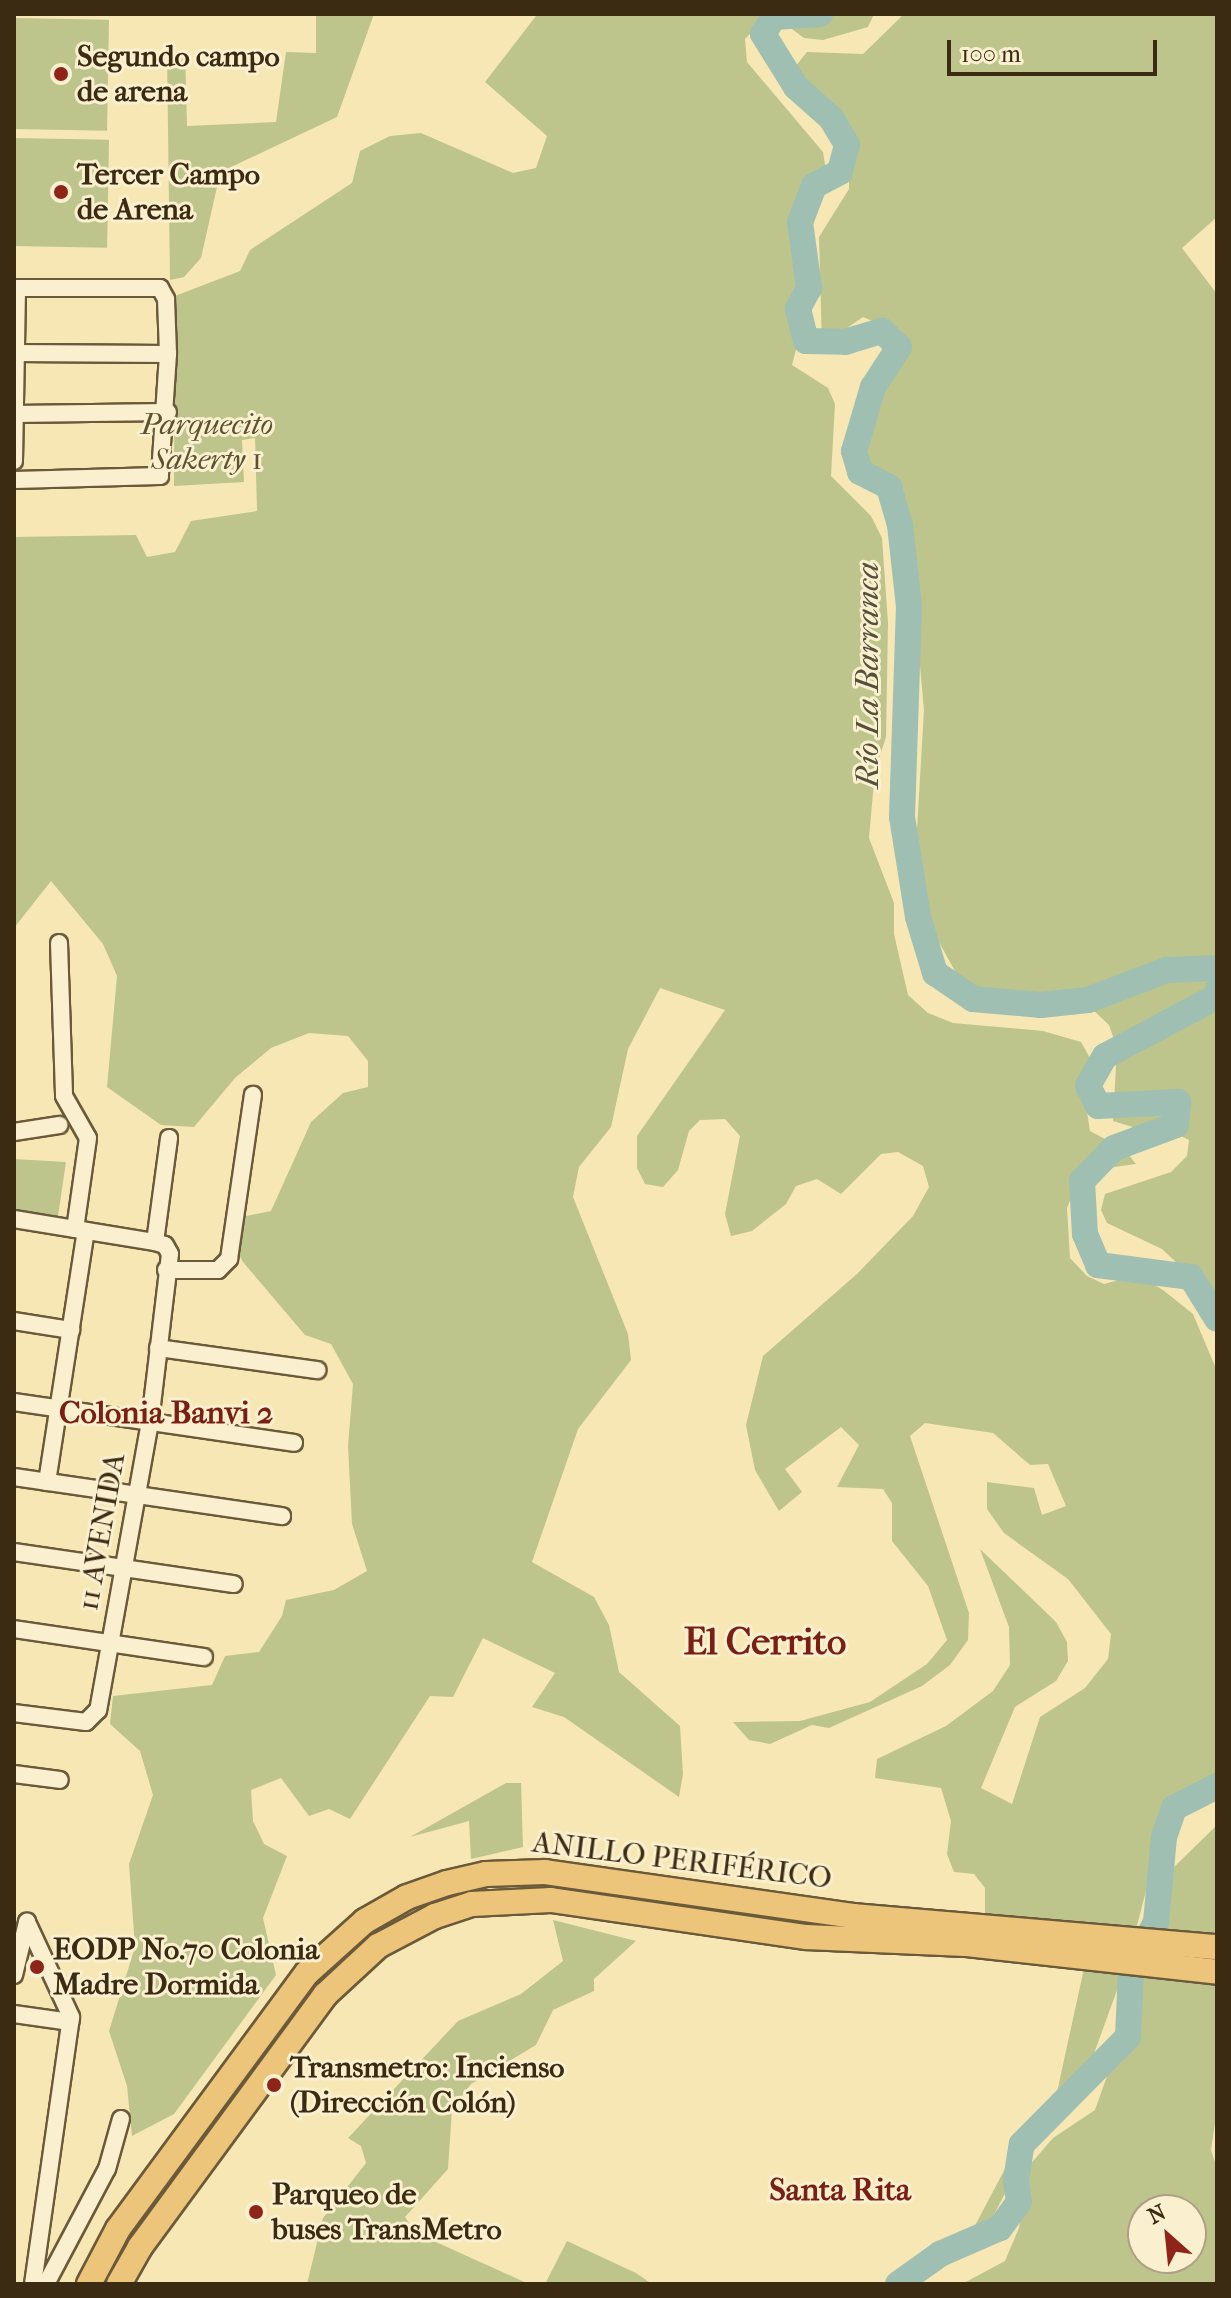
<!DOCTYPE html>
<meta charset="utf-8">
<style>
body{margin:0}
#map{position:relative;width:1231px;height:2298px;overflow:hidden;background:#f7e7b4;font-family:"IM FELL French Canon",serif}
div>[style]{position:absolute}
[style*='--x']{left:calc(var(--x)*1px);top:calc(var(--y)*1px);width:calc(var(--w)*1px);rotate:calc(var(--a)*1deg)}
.green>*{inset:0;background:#bdc58c;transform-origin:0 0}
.river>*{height:26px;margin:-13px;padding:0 13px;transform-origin:13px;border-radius:13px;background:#9ebfb2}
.roads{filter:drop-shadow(2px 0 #6a5a3a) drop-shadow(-2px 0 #6a5a3a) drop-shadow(0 2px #6a5a3a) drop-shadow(0 -2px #6a5a3a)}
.minor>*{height:16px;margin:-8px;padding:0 8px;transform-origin:8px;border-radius:8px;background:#faefce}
.highway>*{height:24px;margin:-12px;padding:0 12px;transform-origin:12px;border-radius:12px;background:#ecc47a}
.dots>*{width:22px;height:22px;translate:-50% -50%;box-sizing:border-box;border:4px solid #faefce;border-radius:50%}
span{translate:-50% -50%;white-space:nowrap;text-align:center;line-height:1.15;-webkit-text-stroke:6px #faefce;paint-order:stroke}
.poi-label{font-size:30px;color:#3b2b12;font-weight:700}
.left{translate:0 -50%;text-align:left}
.park-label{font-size:30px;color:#5c5230;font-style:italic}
.street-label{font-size:30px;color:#3b2b12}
.water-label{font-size:32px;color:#54503a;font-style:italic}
.neighbourhood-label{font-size:32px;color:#7a1f14;font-weight:700}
.district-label{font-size:38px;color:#7a1f14;font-weight:700}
.frame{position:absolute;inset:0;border:16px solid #3b2b12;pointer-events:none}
.north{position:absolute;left:1127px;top:2194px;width:80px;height:80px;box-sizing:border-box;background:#faefce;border:2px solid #aea183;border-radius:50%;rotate:333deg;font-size:22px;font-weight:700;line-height:32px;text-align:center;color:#3b2b12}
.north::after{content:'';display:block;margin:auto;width:28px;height:36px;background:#8f2418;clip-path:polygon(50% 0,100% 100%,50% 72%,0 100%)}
.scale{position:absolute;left:947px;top:40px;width:210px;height:36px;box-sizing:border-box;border:4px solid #3b2b12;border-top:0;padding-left:10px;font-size:24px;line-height:28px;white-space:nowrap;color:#3b2b12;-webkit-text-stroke:6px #faefce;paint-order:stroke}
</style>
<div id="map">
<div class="green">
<i style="clip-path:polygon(316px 14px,374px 14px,337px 117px,231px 167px,217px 187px,201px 258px,184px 277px,170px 280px,167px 52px,185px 51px,187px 126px,276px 122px,286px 52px,316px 53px)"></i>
<i style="clip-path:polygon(529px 14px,874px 14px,868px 27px,823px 40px,804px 38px,784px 23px,762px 22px,745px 39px,747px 62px,823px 152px,826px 171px,791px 221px,803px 323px,792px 365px,828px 388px,835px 404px,831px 476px,871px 516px,882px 538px,888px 623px,886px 737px,875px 770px,869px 838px,894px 903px,894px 934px,908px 995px,928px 1013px,953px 1023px,1043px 1031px,1081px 1042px,1090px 1058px,1085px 1099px,1090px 1131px,1124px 1149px,1136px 1164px,1100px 1169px,1077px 1184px,1067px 1208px,1070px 1258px,1087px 1276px,1104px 1284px,1138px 1275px,1163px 1290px,1193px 1314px,1217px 1371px,1217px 1772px,1171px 1816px,1160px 1837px,1128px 1960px,1080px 2092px,1029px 2147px,985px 2232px,960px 2254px,1024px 2133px,1057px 2092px,1083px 1973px,1076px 1953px,996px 1929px,985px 1913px,985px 1888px,974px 1874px,954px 1872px,947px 1854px,951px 1821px,941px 1788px,875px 1778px,877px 1759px,946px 1726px,993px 1691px,1010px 1665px,1009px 1627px,980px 1549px,1056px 1622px,1067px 1642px,1068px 1661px,1056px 1681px,1015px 1707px,981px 1788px,1012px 1804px,1040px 1717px,1085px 1688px,1108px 1659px,1111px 1634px,1068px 1579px,1004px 1533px,987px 1509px,987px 1482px,1034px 1488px,1042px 1515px,1066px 1506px,1048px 1464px,1030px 1465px,993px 1433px,925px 1423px,910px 1436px,969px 1613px,968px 1640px,950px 1665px,922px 1686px,829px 1728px,812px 1725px,770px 1744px,749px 1740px,733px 1722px,800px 1721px,870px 1702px,927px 1664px,947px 1640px,928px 1586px,892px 1541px,892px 1503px,883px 1489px,837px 1487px,859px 1445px,841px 1427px,785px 1469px,802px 1492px,779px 1511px,755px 1470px,746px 1425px,763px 1356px,857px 1274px,913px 1216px,929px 1187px,923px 1166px,898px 1152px,881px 1154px,841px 1194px,817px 1179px,796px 1186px,786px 1204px,752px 1231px,731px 1236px,725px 1214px,740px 1136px,725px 1119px,700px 1120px,689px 1131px,678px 1170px,663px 1187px,645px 1184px,637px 1168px,637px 1136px,725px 1010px,660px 988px,628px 1049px,611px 1127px,579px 1167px,573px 1197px,628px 1334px,631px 1360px,578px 1429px,532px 1562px,594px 1597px,609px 1625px,619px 1672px,680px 1726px,683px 1774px,679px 1797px,564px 1717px,532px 1707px,555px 1673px,483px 1638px,453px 1697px,430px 1696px,350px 1819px,329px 1809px,309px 1816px,281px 1778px,251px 1790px,253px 1821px,264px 1844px,287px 1856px,263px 1918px,276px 1975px,174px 2114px,132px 2136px,127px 2086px,109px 2031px,135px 1947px,129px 1864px,153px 1795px,140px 1751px,110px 1724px,113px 1696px,212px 1685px,225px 1656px,259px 1652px,282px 1616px,286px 1600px,334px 1590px,367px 1571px,352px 1524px,348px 1446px,353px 1384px,331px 1344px,305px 1335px,243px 1262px,228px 1234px,236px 1218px,271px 1211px,311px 1122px,343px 1093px,368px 1087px,368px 1061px,348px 1036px,309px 1033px,271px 1048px,235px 1078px,194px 1127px,161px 1125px,107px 1087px,117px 976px,103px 944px,51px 881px,14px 928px,14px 537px,136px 535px,147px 557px,175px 552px,191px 521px,257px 511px,255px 438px,242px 440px,244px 482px,174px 486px,175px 296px,240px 271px,250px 250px,352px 183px,360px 151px,390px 136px,421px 133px,513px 173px,536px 168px,547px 136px,485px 82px,536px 16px)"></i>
<i style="clip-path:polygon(904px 14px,1217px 14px,1217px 217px,1182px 248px,1217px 294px,1217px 1320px,1180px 1266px,1162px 1249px,1107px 1223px,1101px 1210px,1105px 1194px,1171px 1172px,1187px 1156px,1189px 1140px,1164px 1128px,1142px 1130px,1113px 1121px,1117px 1048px,1109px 1025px,1091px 1008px,1012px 1000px,961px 982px,934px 933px,915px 863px,924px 710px,910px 556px,904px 514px,875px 491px,866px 466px,872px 410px,887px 387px,892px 346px,886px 327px,863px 317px,847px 328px,829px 354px,822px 346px,819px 237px,849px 189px,849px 169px,790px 73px,807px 52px,863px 54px)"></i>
<i style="left:14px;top:18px;width:95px;height:111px;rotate:1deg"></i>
<i style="left:14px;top:138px;width:95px;height:108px;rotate:1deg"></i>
<i style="clip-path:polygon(14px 1159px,66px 1162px,58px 1216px,14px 1210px)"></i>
<i style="clip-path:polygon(506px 1783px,521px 1783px,523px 1847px,471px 1859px,469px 1821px,410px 1837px)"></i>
<i style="clip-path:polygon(evenodd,1217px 1825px,1217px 2110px,1211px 2150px,1217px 2168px,1217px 2284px,962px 2284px,1005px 2261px,1019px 2228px,1028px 2167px,1053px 2138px,1095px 2110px,1152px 1949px,1167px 1874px,1217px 1825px,1143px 2210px,1191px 2210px,1191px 2258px,1143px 2258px,1143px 2210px)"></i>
<i style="clip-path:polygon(553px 1920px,636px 1941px,594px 1979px,594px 1991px,553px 2010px,536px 2045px,471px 2084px,452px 2109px,448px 2169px,405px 2217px,416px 2233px,529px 2284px,307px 2284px,323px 2218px,366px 2163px,361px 2146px,348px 2138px,458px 2021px,521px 1994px,563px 1961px)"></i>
<i style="clip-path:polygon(567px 2241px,636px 2273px,652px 2284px,545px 2284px)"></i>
</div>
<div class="river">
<i style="--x:820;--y:14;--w:46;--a:176.3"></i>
<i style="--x:774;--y:17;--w:20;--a:123"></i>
<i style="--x:763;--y:34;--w:62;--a:58.1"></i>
<i style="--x:796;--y:87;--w:47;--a:41.5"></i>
<i style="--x:831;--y:118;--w:31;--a:59"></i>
<i style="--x:847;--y:145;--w:28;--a:105"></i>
<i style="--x:840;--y:172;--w:30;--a:152"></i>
<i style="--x:814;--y:186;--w:39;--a:111"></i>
<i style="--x:800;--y:222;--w:67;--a:82.2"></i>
<i style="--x:809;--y:288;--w:24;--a:118"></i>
<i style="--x:798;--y:309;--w:33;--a:76"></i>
<i style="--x:806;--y:341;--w:39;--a:1"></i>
<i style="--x:845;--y:342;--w:39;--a:-17"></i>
<i style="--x:882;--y:331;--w:23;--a:43"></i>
<i style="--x:899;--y:347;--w:48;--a:123"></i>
<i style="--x:873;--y:387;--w:67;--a:106.5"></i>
<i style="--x:854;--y:451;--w:22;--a:74"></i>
<i style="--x:860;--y:472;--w:33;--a:27"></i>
<i style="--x:889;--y:487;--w:40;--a:74"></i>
<i style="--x:900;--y:525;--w:81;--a:83.7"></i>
<i style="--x:909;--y:606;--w:211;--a:91.9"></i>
<i style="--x:902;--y:817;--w:101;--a:80.9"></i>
<i style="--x:918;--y:917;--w:59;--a:73.1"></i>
<i style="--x:935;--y:973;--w:46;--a:34.4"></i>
<i style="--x:973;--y:999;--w:68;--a:5"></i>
<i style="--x:1041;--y:1005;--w:47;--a:-6.1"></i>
<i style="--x:1088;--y:1000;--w:85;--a:-20.8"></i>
<i style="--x:1167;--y:970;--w:50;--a:-2.3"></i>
<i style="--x:1217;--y:991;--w:6;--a:99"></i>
<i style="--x:1216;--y:997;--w:126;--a:152"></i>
<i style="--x:1105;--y:1056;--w:34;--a:120"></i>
<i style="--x:1088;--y:1086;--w:22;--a:63"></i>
<i style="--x:1098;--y:1106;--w:80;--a:-2.9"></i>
<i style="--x:1178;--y:1102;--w:23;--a:95"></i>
<i style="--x:1176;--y:1125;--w:66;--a:159.6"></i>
<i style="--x:1114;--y:1148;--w:46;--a:134.1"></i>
<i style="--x:1082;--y:1181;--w:53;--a:86.8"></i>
<i style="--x:1085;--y:1234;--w:34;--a:67"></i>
<i style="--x:1098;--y:1265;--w:94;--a:7.4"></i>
<i style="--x:1191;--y:1277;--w:49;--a:58.2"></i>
<i style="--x:898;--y:2284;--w:52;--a:-35.5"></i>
<i style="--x:940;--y:2254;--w:65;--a:-23.4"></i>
<i style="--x:1000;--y:2228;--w:32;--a:-54"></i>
<i style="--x:1019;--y:2202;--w:22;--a:-98"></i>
<i style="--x:1016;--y:2180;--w:36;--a:-81"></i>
<i style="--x:1022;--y:2144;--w:151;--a:-45.3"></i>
<i style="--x:1128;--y:2037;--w:67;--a:-87.4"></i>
<i style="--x:1131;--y:1970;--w:54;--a:-62.5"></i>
<i style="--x:1156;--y:1922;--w:85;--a:-84.6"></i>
<i style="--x:1164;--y:1837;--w:31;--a:-71"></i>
<i style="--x:1174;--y:1808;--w:48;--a:-27.1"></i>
</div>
<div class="roads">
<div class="minor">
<i style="--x:14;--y:288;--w:146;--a:0"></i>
<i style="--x:160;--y:288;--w:13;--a:61"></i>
<i style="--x:166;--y:299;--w:55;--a:87.9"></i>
<i style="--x:168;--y:354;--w:122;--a:93.8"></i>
<i style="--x:160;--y:476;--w:146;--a:178.4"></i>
<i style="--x:14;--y:353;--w:154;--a:0.4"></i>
<i style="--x:14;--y:414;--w:154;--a:-0.7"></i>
<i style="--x:14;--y:461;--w:173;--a:-89"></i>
<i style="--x:59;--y:943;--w:153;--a:88.1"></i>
<i style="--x:64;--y:1096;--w:48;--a:60.3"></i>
<i style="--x:88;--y:1138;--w:92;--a:98.1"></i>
<i style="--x:14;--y:1132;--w:46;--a:-8.8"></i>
<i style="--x:14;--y:1219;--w:143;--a:9.3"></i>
<i style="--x:155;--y:1242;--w:10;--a:17"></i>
<i style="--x:165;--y:1245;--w:10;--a:61"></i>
<i style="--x:170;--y:1254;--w:169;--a:96.8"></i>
<i style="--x:150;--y:1422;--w:293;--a:100.2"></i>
<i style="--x:98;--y:1710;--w:17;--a:135"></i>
<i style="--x:86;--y:1722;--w:73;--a:-172.9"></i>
<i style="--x:155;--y:1242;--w:105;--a:-82.3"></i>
<i style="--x:166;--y:1270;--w:52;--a:0"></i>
<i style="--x:218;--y:1270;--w:16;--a:-45"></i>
<i style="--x:229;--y:1259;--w:166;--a:-81.7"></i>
<i style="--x:14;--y:1321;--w:58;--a:9"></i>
<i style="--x:158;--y:1348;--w:161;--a:7.9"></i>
<i style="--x:14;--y:1402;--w:283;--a:8.3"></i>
<i style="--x:14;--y:1477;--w:271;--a:8.3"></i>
<i style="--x:47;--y:1482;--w:254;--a:-81.2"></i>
<i style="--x:14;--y:1552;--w:222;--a:8.3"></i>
<i style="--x:14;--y:1629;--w:192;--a:8.4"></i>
<i style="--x:14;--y:1774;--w:46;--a:7.4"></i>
<i style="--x:14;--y:1975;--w:55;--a:-76.2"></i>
<i style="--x:27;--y:1922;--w:105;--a:65.1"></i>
<i style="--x:71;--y:2017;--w:270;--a:98.1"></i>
<i style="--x:14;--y:2014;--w:57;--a:8.1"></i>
<i style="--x:46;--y:2284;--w:130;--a:-62.1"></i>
<i style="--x:107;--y:2169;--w:52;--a:-74.4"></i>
</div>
<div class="highway">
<i style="--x:89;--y:2284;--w:62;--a:-62.2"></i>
<i style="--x:118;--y:2229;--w:318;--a:-53.6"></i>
<i style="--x:307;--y:1973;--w:78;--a:-41.9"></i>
<i style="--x:365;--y:1921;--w:48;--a:-29.7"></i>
<i style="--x:407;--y:1897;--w:42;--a:-19.3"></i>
<i style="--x:447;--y:1883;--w:40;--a:-13"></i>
<i style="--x:486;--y:1874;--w:59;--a:-1.9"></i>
<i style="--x:545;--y:1872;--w:311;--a:8.1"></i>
<i style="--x:853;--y:1916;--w:365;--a:4.9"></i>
<i style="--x:119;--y:2284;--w:43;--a:-60.4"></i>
<i style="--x:140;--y:2247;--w:313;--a:-53.7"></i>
<i style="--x:325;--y:1995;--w:72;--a:-42.8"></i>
<i style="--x:378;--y:1946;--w:64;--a:-27.8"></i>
<i style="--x:435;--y:1916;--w:39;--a:-18"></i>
<i style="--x:472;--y:1904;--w:79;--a:-2.9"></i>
<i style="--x:551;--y:1900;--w:258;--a:8.3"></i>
<i style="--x:806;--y:1937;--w:159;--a:2.5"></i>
<i style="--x:965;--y:1944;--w:254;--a:6.3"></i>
</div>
</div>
<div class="dots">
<i style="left:61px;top:74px;background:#8f2418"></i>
<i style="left:61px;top:192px;background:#8f2418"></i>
<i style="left:37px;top:1967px;background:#8f2418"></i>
<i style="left:274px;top:2085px;background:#8f2418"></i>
<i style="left:256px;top:2212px;background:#8f2418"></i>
</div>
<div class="poi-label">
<span class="left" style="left:77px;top:74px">Segundo campo<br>de arena</span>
<span class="left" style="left:77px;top:192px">Tercer Campo<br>de Arena</span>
<span class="left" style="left:53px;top:1967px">EODP No.70 Colonia<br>Madre Dormida</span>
<span class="left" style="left:290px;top:2085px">Transmetro: Incienso<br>(Dirección Colón)</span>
<span class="left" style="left:272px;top:2212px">Parqueo de<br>buses TransMetro</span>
</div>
<div class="park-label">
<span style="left:207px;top:442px">Parquecito<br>Sakerty 1</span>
</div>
<div class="street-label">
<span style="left:102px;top:1532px;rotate:-80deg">11 AVENIDA</span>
<span style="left:682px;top:1861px;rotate:7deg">ANILLO PERIFÉRICO</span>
</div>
<div class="water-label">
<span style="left:868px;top:675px;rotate:-90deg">Río La Barranca</span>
</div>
<div class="neighbourhood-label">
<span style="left:166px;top:1413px">Colonia Banvi 2</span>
<span style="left:840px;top:2190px">Santa Rita</span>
</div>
<div class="district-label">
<span style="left:765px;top:1642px">El Cerrito</span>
</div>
<div class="frame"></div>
<div class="north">N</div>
<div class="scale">100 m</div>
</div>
